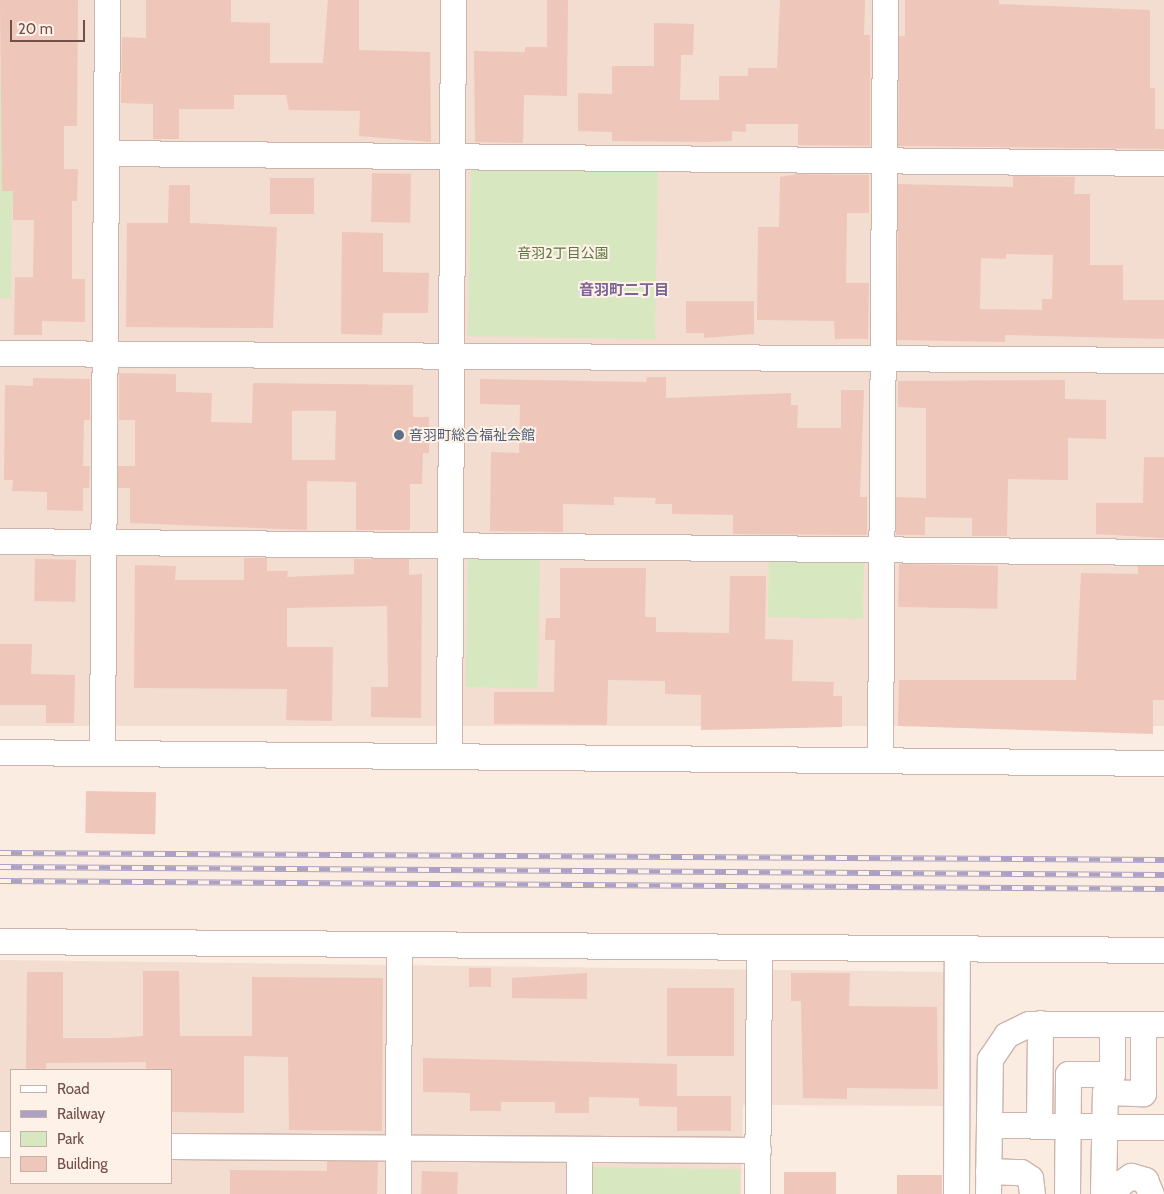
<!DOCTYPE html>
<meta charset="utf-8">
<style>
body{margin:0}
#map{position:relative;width:1164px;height:1194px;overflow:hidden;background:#fbece1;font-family:Cabin,"Noto Sans JP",sans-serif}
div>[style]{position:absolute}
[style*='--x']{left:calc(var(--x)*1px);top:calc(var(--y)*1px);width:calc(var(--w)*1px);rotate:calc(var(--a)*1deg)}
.residential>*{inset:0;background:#f2ddd0;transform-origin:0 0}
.green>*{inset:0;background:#d7e7c0;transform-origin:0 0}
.building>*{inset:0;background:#efc6ba;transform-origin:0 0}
.roads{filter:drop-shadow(1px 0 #ceb4ab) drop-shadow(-1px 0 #ceb4ab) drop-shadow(0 1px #ceb4ab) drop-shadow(0 -1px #ceb4ab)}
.minor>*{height:25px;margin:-12.5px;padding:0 12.5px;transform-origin:12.5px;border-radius:12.5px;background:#fff}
.rail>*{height:5.5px;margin-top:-2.75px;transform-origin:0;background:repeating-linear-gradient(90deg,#fef1e7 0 11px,#ada1c3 0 22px);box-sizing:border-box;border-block:1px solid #ada1c3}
.dots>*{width:14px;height:14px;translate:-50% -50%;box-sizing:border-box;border:2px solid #fef1e7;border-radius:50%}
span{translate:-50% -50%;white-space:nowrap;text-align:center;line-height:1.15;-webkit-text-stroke:4px #fef1e7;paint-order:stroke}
.park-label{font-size:14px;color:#5b7742}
.service-label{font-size:14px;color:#4e5e75}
.left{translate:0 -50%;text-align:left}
.neighbourhood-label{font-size:15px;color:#7c6594;font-weight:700}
.legend{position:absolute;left:10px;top:1069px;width:162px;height:115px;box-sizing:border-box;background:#fef1e7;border:1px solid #c6b1a8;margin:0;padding:6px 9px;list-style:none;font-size:15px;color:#715049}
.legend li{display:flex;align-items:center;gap:10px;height:25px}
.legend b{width:25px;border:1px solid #c6b1a8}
.scale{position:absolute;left:10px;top:20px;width:75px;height:22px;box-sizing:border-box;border:2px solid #715049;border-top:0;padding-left:6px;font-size:15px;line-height:18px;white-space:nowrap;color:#715049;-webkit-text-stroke:4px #fef1e7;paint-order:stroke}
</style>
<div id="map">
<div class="residential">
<i style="left:0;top:0;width:1164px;height:726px"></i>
<i style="clip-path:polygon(evenodd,0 960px,948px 972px,948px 1106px,743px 1105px,741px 1194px,0 1194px,0 960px,11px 1070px,171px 1070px,171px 1183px,11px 1183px,11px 1070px)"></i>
</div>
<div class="green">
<i style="clip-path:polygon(0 67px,33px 67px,32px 203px,12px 202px,11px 298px,0 298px)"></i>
<i style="left:471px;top:167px;width:187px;height:169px;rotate:1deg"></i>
<i style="left:468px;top:555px;width:72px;height:132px;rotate:1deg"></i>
<i style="left:769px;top:559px;width:95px;height:58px;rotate:1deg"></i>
<i style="left:592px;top:1167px;width:148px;height:27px;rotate:1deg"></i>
</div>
<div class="building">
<i style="clip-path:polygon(0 0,78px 0,77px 126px,64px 126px,64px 169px,78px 169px,77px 201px,72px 201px,72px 279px,85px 279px,85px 322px,42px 321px,42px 335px,14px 335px,15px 277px,33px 277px,34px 220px,13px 220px,13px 191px,2px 191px)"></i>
<i style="clip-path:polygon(146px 0,231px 0,231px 22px,270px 23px,270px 63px,323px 63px,328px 0,359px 0,359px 50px,430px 52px,431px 142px,359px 136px,360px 111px,289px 110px,286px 95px,234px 95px,234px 109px,179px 109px,179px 139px,153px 139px,153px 104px,121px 103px,122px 37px,146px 38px)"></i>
<i style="clip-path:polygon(547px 0,568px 0,567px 96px,524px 95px,523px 143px,475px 142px,474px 51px,525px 52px,525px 47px,547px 47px)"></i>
<i style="clip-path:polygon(780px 0,865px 0,864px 35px,870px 35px,870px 146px,798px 145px,798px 124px,746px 124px,746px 132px,732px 131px,732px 141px,709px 142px,612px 141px,612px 132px,578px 131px,578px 93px,612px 94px,612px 66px,654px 66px,654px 23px,694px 24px,693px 55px,681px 55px,680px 100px,719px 100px,719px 76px,748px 76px,748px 68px,777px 68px)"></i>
<i style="clip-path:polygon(905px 0,999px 0,999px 4px,1150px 10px,1150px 88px,1155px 88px,1155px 129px,1164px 129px,1164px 149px,898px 146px,899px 36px,905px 36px)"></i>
<i style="left:372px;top:173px;width:39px;height:49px;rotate:1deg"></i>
<i style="clip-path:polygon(797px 174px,869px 175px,869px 213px,847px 213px,846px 283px,869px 283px,868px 339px,835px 339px,834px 321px,757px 320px,758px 227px,779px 227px,780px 177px)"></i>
<i style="clip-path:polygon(evenodd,1013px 176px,1075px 177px,1074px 194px,1090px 194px,1090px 265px,1123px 265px,1123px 300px,1164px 300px,1164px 339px,1005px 335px,1005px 342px,897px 340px,898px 184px,1013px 187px,1013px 176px,1006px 254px,1053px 255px,1052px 299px,1042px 299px,1042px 310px,980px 309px,981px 258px,1006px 259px,1006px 254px)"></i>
<i style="left:270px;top:178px;width:44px;height:36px"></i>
<i style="clip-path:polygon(169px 185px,190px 185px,190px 223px,277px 227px,273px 328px,126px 327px,127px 223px,168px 223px)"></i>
<i style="clip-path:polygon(342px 232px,383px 233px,383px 272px,429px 273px,428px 313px,383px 313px,382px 335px,341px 334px)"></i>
<i style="clip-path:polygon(686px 301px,754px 301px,754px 334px,704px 338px,704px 333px,686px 333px)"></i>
<i style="clip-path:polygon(evenodd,119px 373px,176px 374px,176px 392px,212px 393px,211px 422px,252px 423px,253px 383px,413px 385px,413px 417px,429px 417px,429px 453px,423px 453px,422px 484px,410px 484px,410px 530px,356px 530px,356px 482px,307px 481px,307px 530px,130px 523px,130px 488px,118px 488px,118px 466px,135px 466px,135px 420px,119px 420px,119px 373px,292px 411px,336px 411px,335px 460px,292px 460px,292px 411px)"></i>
<i style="clip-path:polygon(647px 377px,666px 377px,666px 398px,791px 393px,791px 405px,798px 405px,797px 428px,841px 428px,841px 390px,864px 390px,860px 497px,867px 497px,867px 535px,733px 534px,733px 515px,672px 514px,672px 504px,655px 504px,656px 498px,614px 497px,614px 505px,563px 504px,563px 532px,490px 531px,491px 452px,519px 453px,520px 405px,480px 404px,480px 379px,646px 382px)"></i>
<i style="clip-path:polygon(33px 378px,90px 379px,90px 420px,84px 420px,83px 466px,90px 466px,89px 488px,83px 488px,83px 511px,47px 510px,47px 492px,12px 491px,13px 480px,4px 480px,5px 385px,33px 386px)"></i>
<i style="clip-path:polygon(1065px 380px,1065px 399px,1106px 400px,1106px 439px,1068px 438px,1068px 480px,1008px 479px,1007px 536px,972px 536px,972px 518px,925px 517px,925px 535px,896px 535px,896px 497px,926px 498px,926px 408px,898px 407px,898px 381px)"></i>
<i style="clip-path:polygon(1144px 457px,1164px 457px,1164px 538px,1096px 534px,1096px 503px,1143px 503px)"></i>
<i style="clip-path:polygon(244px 558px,267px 558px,267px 571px,288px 571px,287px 577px,354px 574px,354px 559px,409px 559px,409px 575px,422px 574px,421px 718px,371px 717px,371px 687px,388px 687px,387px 606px,287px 608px,287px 647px,333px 647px,332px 721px,286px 720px,287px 689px,134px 688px,135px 565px,176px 566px,175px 580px,244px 580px)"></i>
<i style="left:35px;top:559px;width:41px;height:42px;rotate:1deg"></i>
<i style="left:899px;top:564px;width:99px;height:43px;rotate:1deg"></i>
<i style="clip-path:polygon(1138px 566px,1164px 566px,1164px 700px,1153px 700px,1153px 734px,898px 726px,899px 680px,1076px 680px,1081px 573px,1138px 574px)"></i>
<i style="clip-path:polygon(560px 568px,646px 568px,645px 617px,656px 617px,656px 632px,729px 633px,730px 576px,766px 576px,765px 639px,793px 640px,792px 681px,834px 682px,833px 696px,842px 696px,842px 727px,701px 730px,701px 695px,665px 694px,665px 681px,608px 680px,607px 725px,494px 724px,494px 692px,554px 692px,555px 640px,545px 640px,546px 618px,560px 618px)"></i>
<i style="clip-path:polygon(0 644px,32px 644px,31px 674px,75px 675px,74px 723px,46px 723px,46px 705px,0 705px)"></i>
<i style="left:86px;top:791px;width:70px;height:42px;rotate:1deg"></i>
<i style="left:469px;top:968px;width:22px;height:19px"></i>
<i style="clip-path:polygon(143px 971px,179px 971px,180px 1036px,252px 1036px,252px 977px,383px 978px,382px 1131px,289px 1130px,288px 1057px,244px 1056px,244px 1113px,171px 1112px,171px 1070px,146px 1070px,146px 1062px,46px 1063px,46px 1070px,26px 1070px,27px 972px,63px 972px,63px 1038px,115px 1038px,143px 1036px)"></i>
<i style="clip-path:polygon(587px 973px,587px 999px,512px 998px,512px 978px)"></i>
<i style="clip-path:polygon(791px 973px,850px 973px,849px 1006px,937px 1007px,938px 1089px,847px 1088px,847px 1099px,803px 1098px,801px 1001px,791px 1001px)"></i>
<i style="left:667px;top:988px;width:67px;height:68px"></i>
<i style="clip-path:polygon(423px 1058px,677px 1064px,677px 1107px,639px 1106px,639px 1098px,589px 1097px,589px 1113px,555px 1113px,555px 1102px,501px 1102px,501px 1111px,470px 1111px,470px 1093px,423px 1092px)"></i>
<i style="left:677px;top:1096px;width:54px;height:35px"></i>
<i style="clip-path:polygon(327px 1161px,378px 1162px,377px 1194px,230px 1194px,230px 1170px,327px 1171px)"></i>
<i style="left:422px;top:1171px;width:36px;height:23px;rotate:2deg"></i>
<i style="left:784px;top:1172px;width:52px;height:22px"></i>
<i style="left:897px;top:1175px;width:45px;height:19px"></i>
</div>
<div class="roads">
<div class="minor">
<i style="--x:106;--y:153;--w:1058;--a:0.54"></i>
<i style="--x:0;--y:353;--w:1164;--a:0.34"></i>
<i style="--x:0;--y:541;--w:1164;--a:0.54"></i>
<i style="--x:0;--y:752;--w:1164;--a:0.54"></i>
<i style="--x:102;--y:753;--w:753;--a:-89.62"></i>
<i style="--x:449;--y:756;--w:756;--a:-89.7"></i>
<i style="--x:880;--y:760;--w:760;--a:-89.62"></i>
<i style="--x:0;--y:941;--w:1164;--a:0.44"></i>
<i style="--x:989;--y:1125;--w:175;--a:0.7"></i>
<i style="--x:1039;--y:1126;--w:103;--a:-89.4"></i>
<i style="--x:0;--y:1144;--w:11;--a:0"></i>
<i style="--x:171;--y:1146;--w:587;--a:0.39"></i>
<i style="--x:988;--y:1171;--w:33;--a:2"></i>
<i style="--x:1021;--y:1172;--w:11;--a:34"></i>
<i style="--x:1030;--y:1178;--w:16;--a:83"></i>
<i style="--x:398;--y:1194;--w:250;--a:-89.8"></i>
<i style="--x:579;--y:1194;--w:45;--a:-90"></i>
<i style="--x:757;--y:1194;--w:247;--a:-89.5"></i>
<i style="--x:956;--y:1194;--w:246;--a:-89.8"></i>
<i style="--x:988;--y:1194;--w:135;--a:-89.2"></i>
<i style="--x:990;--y:1059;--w:29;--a:-56"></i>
<i style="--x:1006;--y:1035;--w:25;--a:-26"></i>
<i style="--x:1029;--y:1024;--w:135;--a:0"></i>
<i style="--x:1067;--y:1194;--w:120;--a:-89.5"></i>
<i style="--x:1068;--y:1074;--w:44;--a:0"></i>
<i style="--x:1112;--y:1074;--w:50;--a:-90"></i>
<i style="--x:1103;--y:1194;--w:102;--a:-88.9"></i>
<i style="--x:1105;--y:1092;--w:38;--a:2"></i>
<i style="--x:1143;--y:1093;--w:69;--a:-90"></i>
<i style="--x:1116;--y:1194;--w:9;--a:-77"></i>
<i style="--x:1118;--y:1185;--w:16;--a:-35"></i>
<i style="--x:1131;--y:1176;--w:15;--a:16"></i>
<i style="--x:1145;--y:1180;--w:15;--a:67"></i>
</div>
</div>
<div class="rail">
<i style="--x:0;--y:853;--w:1164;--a:0.34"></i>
<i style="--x:0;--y:867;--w:1164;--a:0.39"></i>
<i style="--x:0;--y:881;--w:1164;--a:0.39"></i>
</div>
<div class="dots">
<i style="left:399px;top:435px;background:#5c6f8a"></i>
</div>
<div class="park-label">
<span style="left:563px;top:253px">音羽2丁目公園</span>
</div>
<div class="service-label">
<span class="left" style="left:409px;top:435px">音羽町総合福祉会館</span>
</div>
<div class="neighbourhood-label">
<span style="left:624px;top:291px">音羽町二丁目</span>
</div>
<ul class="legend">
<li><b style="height:6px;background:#fff"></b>Road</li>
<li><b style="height:6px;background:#ada1c3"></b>Railway</li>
<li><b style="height:14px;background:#d7e7c0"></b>Park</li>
<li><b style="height:14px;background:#efc6ba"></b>Building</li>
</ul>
<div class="scale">20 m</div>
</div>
